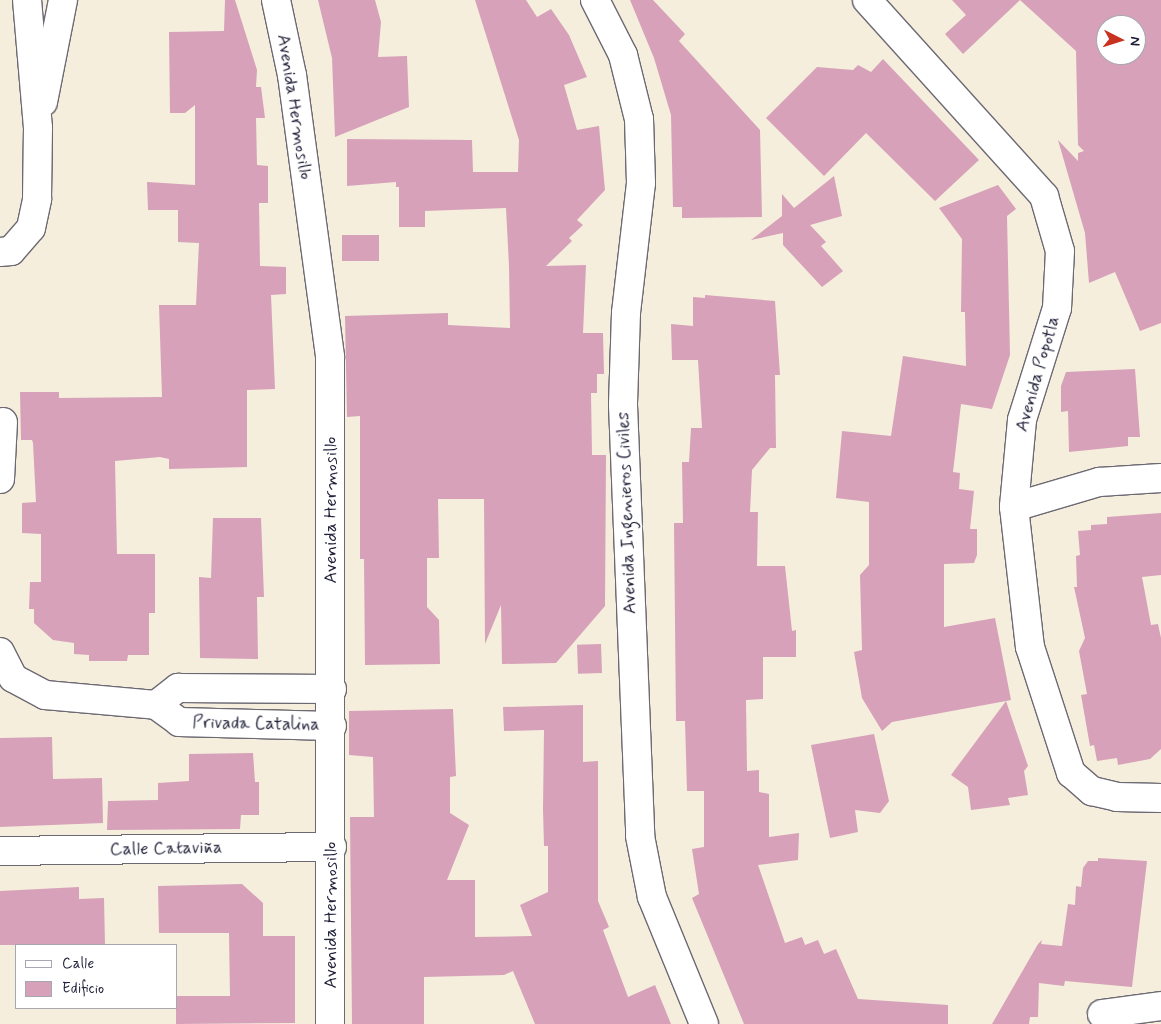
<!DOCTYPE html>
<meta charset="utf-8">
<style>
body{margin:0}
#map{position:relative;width:1161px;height:1024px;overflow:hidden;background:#f5eedc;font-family:Mynerve,sans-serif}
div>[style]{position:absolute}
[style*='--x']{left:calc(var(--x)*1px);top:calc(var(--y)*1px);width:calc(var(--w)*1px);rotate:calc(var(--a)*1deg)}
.building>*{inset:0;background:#d6a1b9;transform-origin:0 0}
.roads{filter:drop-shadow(1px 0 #6c6973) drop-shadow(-1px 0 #6c6973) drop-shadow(0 1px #6c6973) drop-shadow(0 -1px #6c6973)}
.minor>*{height:28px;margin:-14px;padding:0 14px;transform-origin:14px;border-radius:14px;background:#fff}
span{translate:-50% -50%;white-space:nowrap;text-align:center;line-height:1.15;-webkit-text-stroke:4px #fff;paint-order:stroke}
.street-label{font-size:18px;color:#22223b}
.legend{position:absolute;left:15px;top:944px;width:162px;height:65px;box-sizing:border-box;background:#fff;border:1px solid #a7a7b1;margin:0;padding:6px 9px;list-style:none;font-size:15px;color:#22223b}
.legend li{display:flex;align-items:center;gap:10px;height:25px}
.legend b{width:25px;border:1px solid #a7a7b1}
.north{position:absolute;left:1096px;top:15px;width:50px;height:50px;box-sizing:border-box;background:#fff;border:1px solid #a7a7b1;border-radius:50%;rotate:95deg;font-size:14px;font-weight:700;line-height:20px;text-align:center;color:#22223b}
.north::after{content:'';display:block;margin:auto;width:18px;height:22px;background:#c8321e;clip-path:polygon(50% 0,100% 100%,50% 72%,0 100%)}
</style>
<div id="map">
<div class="building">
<i style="clip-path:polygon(225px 0,235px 0,257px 70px,256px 87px,261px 87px,265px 118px,256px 118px,257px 165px,268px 166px,268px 203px,259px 203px,260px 266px,286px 267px,286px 294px,271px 295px,275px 389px,247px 390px,247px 467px,169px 469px,169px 459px,160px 457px,115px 461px,117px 554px,155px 554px,155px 613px,149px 613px,149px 655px,128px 655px,127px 661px,89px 661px,89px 655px,74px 654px,74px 643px,53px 640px,34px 623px,34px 609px,29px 609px,30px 582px,41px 582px,41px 534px,22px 533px,22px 503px,36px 502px,33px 443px,32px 440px,21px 440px,20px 392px,59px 392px,59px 398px,162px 397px,159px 305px,196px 305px,199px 243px,178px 242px,178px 210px,148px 210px,147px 182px,195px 185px,195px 105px,185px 113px,170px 113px,169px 32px,224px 31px)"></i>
<i style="clip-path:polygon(318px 0,375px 0,381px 22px,378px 57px,407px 56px,409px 107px,335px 137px,332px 58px)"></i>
<i style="clip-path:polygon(475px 0,526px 0,537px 17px,551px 9px,569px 35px,587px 77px,564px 85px,577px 130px,599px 126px,605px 190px,577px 220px,583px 225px,569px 238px,572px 241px,546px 266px,586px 265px,583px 333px,603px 333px,604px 374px,597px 374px,597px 393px,591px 393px,592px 455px,606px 455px,605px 606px,556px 663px,502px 664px,501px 605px,485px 644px,484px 499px,438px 499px,439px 558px,427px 558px,427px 607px,439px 620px,440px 664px,365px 665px,364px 559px,360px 559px,360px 416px,347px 417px,345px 316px,448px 313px,448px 325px,510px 328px,509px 266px,506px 208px,425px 211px,425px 227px,399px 227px,399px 187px,396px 187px,396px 182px,347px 186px,347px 139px,472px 140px,473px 172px,518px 172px,519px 140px)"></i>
<i style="clip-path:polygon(630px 0,653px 0,685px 34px,679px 41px,760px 130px,762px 217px,682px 218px,682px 207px,673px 207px,671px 115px,654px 58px)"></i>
<i style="clip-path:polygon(evenodd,952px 0,1161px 0,1161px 323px,1140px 331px,1115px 272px,1089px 283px,1085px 233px,1058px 140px,1078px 161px,1078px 153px,1084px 151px,1078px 145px,1076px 51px,1020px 0,963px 54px,945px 34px,966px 15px,952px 0,1106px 25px,1136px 25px,1136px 55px,1106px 55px,1106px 25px)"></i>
<i style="clip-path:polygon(883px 59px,979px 160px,935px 201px,866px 133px,824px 176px,766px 118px,817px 67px,853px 70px,858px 65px,871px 72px)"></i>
<i style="clip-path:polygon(834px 176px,842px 216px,810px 225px,826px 242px,821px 246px,843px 271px,822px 287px,783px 245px,783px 233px,751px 240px,782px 216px,782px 194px,794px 208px)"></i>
<i style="clip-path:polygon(998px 185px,1016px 209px,1007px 216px,1010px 355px,992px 409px,961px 404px,953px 472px,960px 473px,959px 489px,974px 491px,970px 529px,977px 529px,977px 555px,974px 563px,944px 564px,944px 627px,995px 618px,1011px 700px,1006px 701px,1028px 766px,1024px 771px,1028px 795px,1008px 798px,1010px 805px,971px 810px,968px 787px,951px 775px,1006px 701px,892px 722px,882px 731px,862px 698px,854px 652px,862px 650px,860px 575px,869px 565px,869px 502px,836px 498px,842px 431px,891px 436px,903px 356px,966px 366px,965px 312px,961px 312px,962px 239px,939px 208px)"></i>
<i style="left:379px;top:235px;width:26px;height:37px;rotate:90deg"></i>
<i style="clip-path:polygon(705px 295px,775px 301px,780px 375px,775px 375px,776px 448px,770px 448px,752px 470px,750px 512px,758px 512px,757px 566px,785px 566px,792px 631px,796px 630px,796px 657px,763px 657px,763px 699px,746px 700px,747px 771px,759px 770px,759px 792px,769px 794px,769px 837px,799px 833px,798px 860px,758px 865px,785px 943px,802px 937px,805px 945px,818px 940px,824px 954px,836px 949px,858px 999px,948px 1005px,948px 1024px,744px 1024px,692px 898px,699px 894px,692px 849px,704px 847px,704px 791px,687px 791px,685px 721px,676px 721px,674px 523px,683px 523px,682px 462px,689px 462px,691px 428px,702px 428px,698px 360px,672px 360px,671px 324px,693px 326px,693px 297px,705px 298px)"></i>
<i style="clip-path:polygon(1135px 369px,1140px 437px,1128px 437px,1128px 446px,1069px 452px,1068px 411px,1061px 412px,1061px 386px,1066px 372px)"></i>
<i style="clip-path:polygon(1161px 513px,1161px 575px,1142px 577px,1151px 625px,1158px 624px,1161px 638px,1161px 749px,1150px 759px,1118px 765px,1117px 758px,1097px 761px,1094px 745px,1090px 746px,1081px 695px,1087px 694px,1079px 651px,1085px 638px,1074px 587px,1077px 587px,1076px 556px,1080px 555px,1078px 531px,1091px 530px,1091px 525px,1107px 524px,1107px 517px)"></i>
<i style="clip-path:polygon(213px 518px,261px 518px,264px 597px,257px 597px,258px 659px,200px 658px,199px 577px,211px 578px)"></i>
<i style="left:601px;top:644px;width:29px;height:24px;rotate:88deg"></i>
<i style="clip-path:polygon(583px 705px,583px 762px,598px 761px,598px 901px,609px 927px,603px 930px,628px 997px,655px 985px,671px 1024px,535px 1024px,513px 971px,504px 975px,424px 977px,424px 1024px,352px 1024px,350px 817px,374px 817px,373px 757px,349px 755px,349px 711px,453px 709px,456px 776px,450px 777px,450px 813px,469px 825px,447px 880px,475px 880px,475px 937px,532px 936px,520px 905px,548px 892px,548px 846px,544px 846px,543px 809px,544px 730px,504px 731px,503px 707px)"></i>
<i style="clip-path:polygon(874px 734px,889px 801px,880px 813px,855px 810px,858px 832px,830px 838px,811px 745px)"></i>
<i style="clip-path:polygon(52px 737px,53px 779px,102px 778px,103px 823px,0 827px,0 738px)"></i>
<i style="clip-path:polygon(253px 753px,255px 782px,259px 782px,259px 815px,241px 815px,240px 829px,107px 830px,108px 801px,158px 800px,158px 783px,189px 781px,189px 754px)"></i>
<i style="clip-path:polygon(1098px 858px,1147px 861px,1132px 987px,1065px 981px,1064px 986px,1039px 983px,1038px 1017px,1030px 1017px,1029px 1024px,992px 1024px,1038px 944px,1042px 940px,1041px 944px,1062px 946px,1068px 904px,1075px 905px,1076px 886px,1081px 887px,1083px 868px,1088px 861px,1098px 861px)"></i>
<i style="clip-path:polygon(242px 884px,263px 903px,263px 936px,295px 936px,295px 1023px,176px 1024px,176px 996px,230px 996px,229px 933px,159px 933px,158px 886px)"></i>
<i style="clip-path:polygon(79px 887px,79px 899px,104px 898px,105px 945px,0 945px,0 891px)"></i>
</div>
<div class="roads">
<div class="minor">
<i style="--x:276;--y:0;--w:77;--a:78"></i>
<i style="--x:292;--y:75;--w:285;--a:82.3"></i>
<i style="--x:330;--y:357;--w:667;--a:90"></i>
<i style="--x:595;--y:0;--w:62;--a:63"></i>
<i style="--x:623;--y:55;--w:66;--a:76"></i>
<i style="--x:639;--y:119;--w:64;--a:88.2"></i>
<i style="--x:641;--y:183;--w:131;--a:96.6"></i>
<i style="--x:626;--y:313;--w:92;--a:91.9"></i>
<i style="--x:623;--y:405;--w:431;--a:87.7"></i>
<i style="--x:640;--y:836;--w:62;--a:78.9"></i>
<i style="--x:652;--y:897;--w:137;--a:67.7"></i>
<i style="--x:867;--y:0;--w:264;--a:47.9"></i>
<i style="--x:1044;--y:196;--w:57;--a:73.8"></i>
<i style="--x:1060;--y:251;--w:57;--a:93"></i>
<i style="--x:1057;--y:308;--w:117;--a:107.4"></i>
<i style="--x:1022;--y:420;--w:87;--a:95.3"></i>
<i style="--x:1014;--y:507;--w:141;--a:83.5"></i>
<i style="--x:1030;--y:647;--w:133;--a:72"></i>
<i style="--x:1071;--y:773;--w:28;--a:41"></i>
<i style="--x:1092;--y:791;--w:26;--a:13"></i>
<i style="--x:1117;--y:797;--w:44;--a:1.3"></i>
<i style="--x:43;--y:102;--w:104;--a:-78.9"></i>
<i style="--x:0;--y:252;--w:11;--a:-5"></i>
<i style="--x:11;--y:251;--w:30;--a:-49"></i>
<i style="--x:31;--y:228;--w:30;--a:-78"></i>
<i style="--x:37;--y:199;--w:71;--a:-89.2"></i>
<i style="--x:38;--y:128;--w:128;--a:-94.9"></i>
<i style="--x:0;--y:479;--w:57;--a:-87"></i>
<i style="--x:1014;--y:507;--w:89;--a:-16.4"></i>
<i style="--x:1099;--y:482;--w:62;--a:-3.7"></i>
<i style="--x:0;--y:652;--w:29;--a:63"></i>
<i style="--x:13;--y:678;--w:36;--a:28"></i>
<i style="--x:45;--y:695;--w:111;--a:5.1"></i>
<i style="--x:156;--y:705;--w:29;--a:36"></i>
<i style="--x:179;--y:722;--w:153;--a:1.5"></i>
<i style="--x:156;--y:705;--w:28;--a:-38"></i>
<i style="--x:178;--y:688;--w:154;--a:0.4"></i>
<i style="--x:0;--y:851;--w:332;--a:-0.7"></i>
<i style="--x:1102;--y:1014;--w:60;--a:-7.7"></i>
</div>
</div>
<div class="street-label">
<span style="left:294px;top:107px;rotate:81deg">Avenida Hermosillo</span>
<span style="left:1038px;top:374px;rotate:-74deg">Avenida Popotla</span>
<span style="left:331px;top:510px;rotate:-90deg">Avenida Hermosillo</span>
<span style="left:627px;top:513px;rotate:-92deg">Avenida Ingenieros Civiles</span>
<span style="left:256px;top:724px;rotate:1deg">Privada Catalina</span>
<span style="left:166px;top:849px;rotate:-1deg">Calle Cataviña</span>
<span style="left:331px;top:915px;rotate:-90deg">Avenida Hermosillo</span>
</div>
<ul class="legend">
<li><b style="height:6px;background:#fff"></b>Calle</li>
<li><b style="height:14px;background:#d6a1b9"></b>Edificio</li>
</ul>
<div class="north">N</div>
</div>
